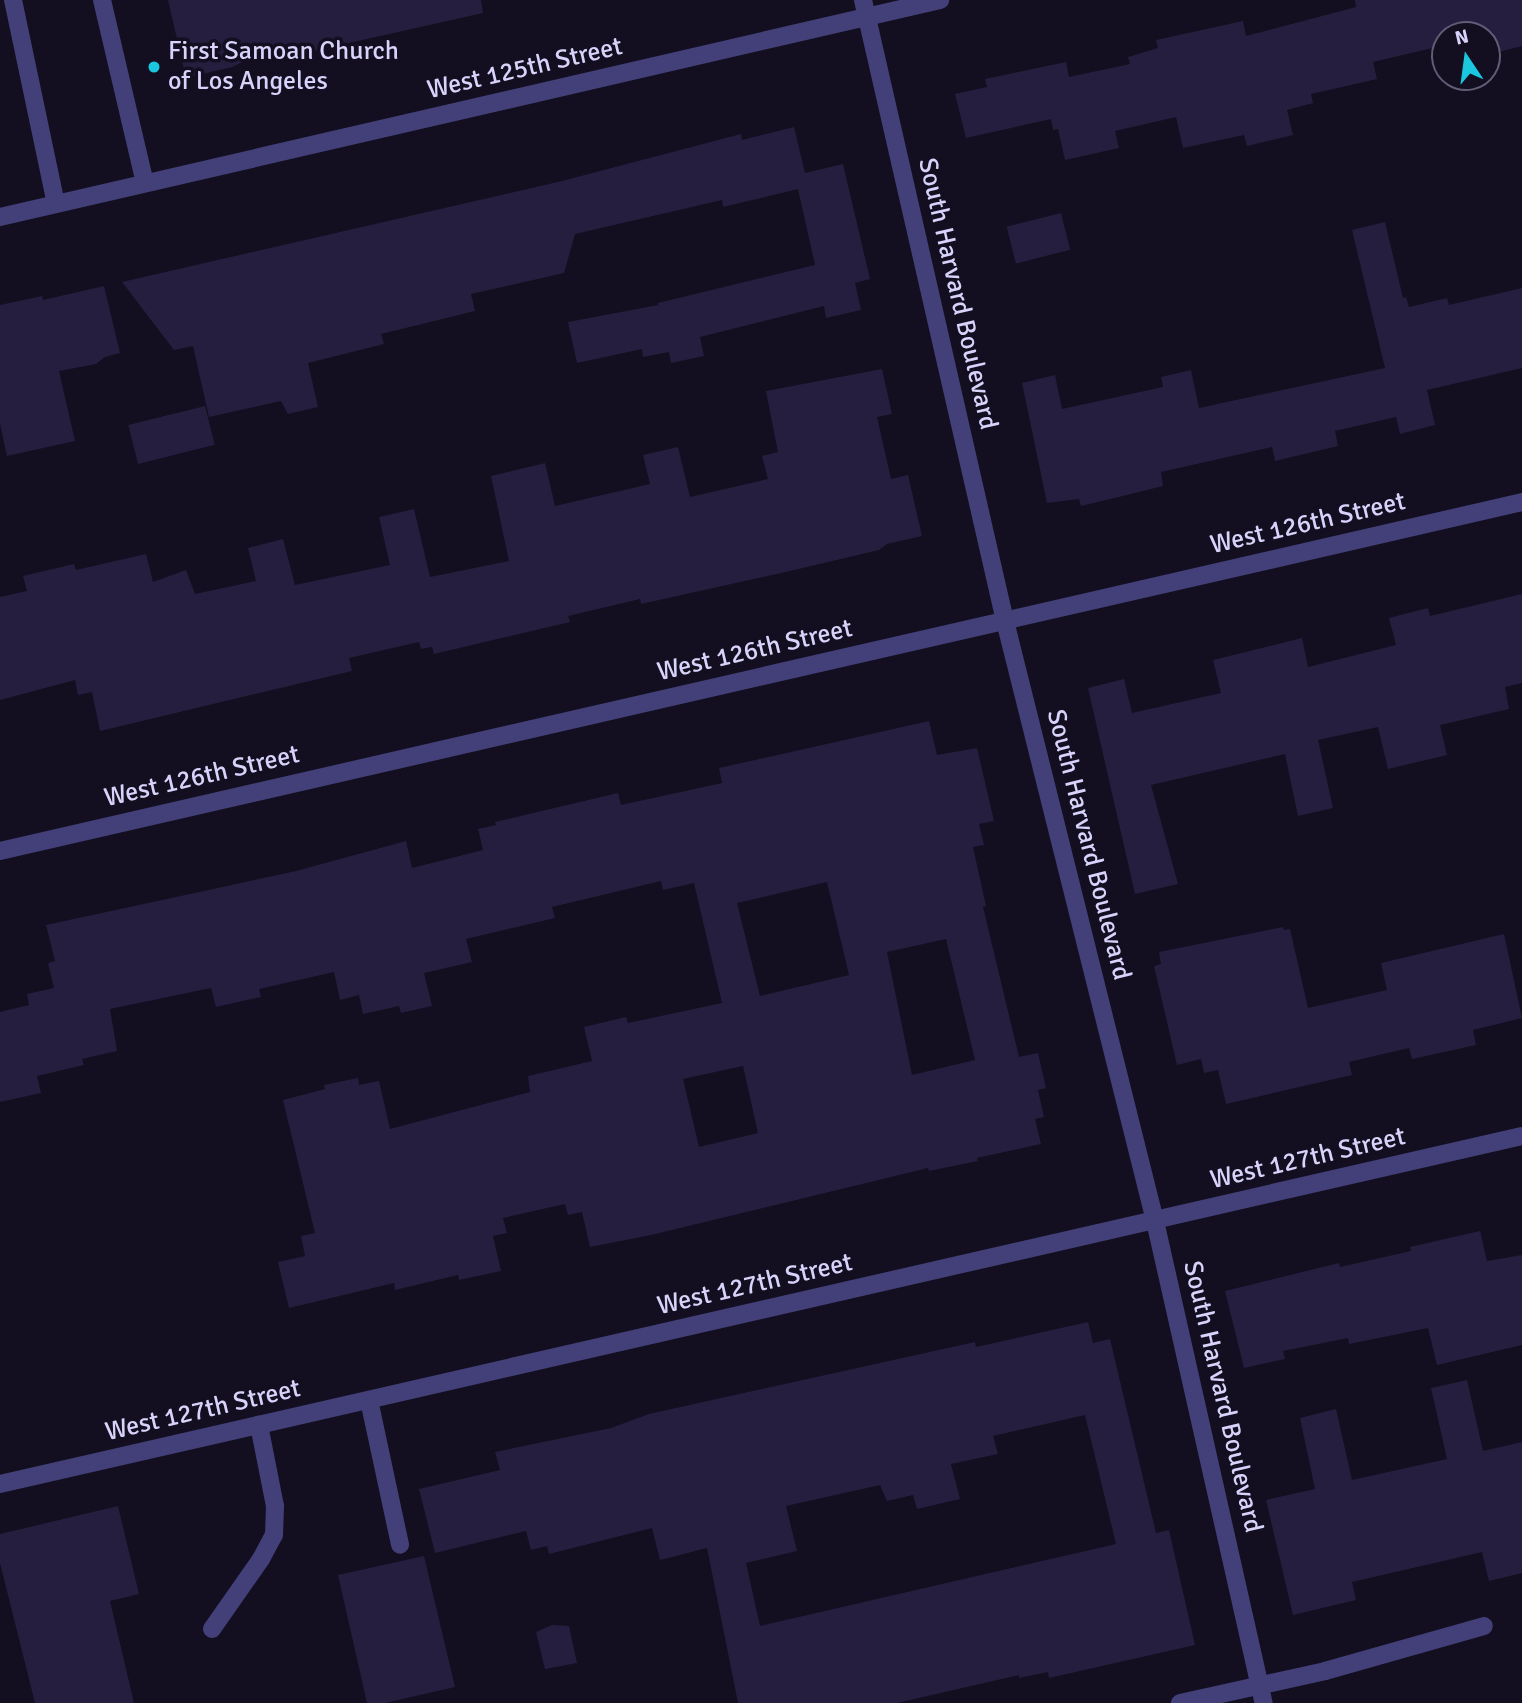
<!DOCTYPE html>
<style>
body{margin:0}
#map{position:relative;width:1522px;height:1703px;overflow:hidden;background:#130f20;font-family:Signika,sans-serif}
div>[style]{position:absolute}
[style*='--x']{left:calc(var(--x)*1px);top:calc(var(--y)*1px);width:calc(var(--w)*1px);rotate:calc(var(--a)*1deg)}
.building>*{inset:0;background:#251e3e;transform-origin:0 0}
.minor>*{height:18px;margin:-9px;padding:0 9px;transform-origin:9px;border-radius:9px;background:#434079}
.dots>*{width:19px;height:19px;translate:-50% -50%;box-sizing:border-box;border:4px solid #130f20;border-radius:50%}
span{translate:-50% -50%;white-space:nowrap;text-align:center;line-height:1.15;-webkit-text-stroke:7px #130f20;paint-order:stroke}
.poi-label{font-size:26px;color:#d8d3fa}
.left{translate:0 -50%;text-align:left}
.street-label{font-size:26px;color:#d8d3fa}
.north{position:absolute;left:1431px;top:21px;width:70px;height:70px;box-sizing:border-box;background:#130f20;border:2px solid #625d77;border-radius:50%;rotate:347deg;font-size:19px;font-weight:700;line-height:28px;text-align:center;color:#d8d3fa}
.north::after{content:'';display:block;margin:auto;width:24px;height:32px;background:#1ac7df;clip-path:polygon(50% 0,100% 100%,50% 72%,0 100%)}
</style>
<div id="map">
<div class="building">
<i style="clip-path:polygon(168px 0,481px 0,483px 13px,273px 60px,271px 49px,232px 67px,186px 78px)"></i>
<i style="clip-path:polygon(1355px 0,1522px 0,1522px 46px,1487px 55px,1487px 35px,1445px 35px,1445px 45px,1373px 62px,1377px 79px,1311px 94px,1313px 103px,1287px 110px,1293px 135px,1247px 146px,1244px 135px,1183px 148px,1176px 117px,1115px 131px,1119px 148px,1065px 160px,1058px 129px,1053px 130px,1051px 119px,966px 138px,955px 94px,987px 87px,985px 79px,1066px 62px,1069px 77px,1130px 64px,1128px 57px,1158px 48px,1156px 40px,1243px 21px,1246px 36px,1356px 7px)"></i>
<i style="clip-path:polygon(794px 127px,805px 173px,843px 164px,870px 279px,855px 283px,861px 310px,826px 318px,824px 306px,700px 337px,704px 356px,671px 363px,669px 352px,643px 357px,642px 349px,577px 363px,568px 322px,658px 305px,658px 303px,815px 265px,798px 189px,723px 207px,722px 200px,575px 234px,564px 273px,471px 294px,475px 311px,381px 334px,384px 344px,308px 363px,318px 407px,288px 414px,281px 401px,209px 417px,193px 346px,174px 350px,122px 282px,562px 181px,741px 134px,742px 140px)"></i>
<i style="left:1061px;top:213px;width:38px;height:56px;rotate:76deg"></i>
<i style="clip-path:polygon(1385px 222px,1403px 298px,1406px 297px,1409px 307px,1447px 298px,1449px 305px,1522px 288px,1522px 368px,1427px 390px,1435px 425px,1400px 434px,1396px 417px,1335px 431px,1338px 446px,1275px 461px,1272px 447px,1161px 472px,1163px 486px,1127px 495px,1081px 506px,1079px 499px,1047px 503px,1022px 383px,1055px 375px,1062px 409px,1163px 387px,1161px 377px,1191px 370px,1199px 408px,1385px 368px,1352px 230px)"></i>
<i style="clip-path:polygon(104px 286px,120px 353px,105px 357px,96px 364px,59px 371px,75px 441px,7px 456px,0 424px,0 305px,42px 296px,43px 300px)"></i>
<i style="clip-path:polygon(882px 369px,892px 414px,877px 417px,891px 479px,908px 475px,922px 536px,887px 544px,879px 550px,790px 571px,641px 604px,640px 599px,568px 616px,570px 622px,434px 654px,432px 647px,421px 649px,419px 642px,349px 658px,352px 671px,100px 731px,92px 692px,78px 695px,75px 680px,0 700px,0 597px,27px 591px,23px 576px,74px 564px,76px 570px,146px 554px,153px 582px,186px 570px,195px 594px,256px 581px,248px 548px,283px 539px,295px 585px,390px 565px,379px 517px,414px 509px,430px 577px,509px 561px,491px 476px,545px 463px,555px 506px,650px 484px,643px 455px,678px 447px,690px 497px,768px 479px,762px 456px,778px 452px,766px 391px)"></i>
<i style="left:205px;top:406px;width:40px;height:79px;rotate:76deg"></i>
<i style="clip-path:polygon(1522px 594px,1522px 683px,1505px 687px,1509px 709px,1440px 725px,1447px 755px,1388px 769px,1378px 727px,1318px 740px,1333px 808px,1298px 816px,1285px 754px,1151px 785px,1178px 884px,1135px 894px,1088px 688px,1124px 679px,1132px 713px,1221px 693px,1213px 660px,1302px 638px,1308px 667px,1396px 645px,1389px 618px,1428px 608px,1430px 616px)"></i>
<i style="clip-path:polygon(evenodd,929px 721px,937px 755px,977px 748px,994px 821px,979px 824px,984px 845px,973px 847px,986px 906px,983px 907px,1019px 1057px,1038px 1053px,1046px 1088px,1038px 1090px,1044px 1117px,1035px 1119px,1041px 1144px,977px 1158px,978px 1161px,929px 1171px,928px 1168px,651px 1235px,590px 1247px,582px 1212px,568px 1215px,565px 1204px,503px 1218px,507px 1233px,493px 1236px,501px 1271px,459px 1280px,458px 1275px,395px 1290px,394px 1283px,289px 1308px,278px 1262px,305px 1256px,301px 1236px,315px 1233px,283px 1100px,325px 1089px,324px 1085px,358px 1078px,359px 1085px,379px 1081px,390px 1129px,530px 1092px,528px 1076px,592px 1061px,584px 1027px,626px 1017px,628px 1023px,722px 1003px,694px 883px,663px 890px,661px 881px,552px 907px,555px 918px,466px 939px,472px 962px,424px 973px,432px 1006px,401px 1013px,399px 1006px,363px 1014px,359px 995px,340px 1000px,334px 972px,259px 989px,261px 997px,216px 1007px,211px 988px,110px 1009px,117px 1051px,82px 1059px,84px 1065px,37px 1076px,41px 1093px,0 1102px,0 1012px,29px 1005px,27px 994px,54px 988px,48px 963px,55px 961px,46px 925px,296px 871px,406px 841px,412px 868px,483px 850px,478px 829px,496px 825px,495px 822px,618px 793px,621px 805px,722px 783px,719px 768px,929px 721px,827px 882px,849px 975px,760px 996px,737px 903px,827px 882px,929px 721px,946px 939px,975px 1060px,912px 1075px,887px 952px,946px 939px,929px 721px,743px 1066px,758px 1133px,699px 1147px,683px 1079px,743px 1066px)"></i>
<i style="clip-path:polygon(1283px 927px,1284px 930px,1290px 929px,1308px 1008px,1387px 990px,1381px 963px,1504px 934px,1522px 1018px,1473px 1030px,1476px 1045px,1412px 1059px,1409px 1048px,1349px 1062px,1352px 1075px,1226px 1104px,1218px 1070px,1204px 1073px,1201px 1059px,1177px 1065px,1154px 966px,1161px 964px,1159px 952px)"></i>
<i style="clip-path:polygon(1480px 1231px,1487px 1261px,1522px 1255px,1522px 1345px,1437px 1365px,1428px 1328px,1349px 1344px,1348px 1338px,1283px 1351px,1285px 1359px,1244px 1368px,1225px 1291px,1339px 1263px,1340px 1267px,1411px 1251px,1410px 1247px)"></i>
<i style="clip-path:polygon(evenodd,1088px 1322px,1093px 1343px,1110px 1339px,1156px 1533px,1169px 1530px,1195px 1645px,1049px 1678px,1048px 1672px,1019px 1678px,1019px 1675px,897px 1703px,738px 1703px,707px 1548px,660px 1560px,652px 1528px,549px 1554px,547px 1546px,531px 1550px,526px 1531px,435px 1553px,419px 1489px,500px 1470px,495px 1452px,611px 1428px,649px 1414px,975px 1342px,976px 1347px,1088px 1322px,1085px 1415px,1116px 1544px,760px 1626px,746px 1563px,797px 1551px,786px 1506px,880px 1485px,887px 1501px,913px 1495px,917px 1509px,960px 1499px,951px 1464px,998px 1454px,993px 1436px,1085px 1415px)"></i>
<i style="clip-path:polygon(1467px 1380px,1483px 1451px,1522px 1442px,1522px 1573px,1489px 1581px,1482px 1552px,1352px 1582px,1356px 1600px,1293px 1615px,1266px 1500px,1315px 1489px,1300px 1418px,1336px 1409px,1352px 1480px,1447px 1459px,1431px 1388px)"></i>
<i style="clip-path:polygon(118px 1506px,139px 1594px,110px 1601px,134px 1703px,35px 1703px,0 1563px,0 1534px)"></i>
<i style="clip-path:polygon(424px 1556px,455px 1687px,385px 1703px,367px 1703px,338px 1575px)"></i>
<i style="clip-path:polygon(552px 1625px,569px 1626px,577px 1663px,545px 1669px,536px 1632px)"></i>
</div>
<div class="minor">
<i style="--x:13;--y:0;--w:208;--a:78.1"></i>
<i style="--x:102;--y:0;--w:188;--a:76.8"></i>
<i style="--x:863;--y:0;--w:637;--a:77.12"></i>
<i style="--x:1005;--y:621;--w:618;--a:75.96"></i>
<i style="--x:1155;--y:1221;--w:494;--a:77.3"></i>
<i style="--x:0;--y:217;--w:965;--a:-13"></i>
<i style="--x:0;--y:851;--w:1562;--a:-12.91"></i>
<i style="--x:369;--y:1400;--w:148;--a:77.9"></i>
<i style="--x:0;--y:1484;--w:1561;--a:-12.88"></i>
<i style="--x:212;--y:1629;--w:85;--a:-55"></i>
<i style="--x:261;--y:1559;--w:27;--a:-62"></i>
<i style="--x:274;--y:1535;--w:29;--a:-88"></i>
<i style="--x:275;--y:1506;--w:83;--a:-101.2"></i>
<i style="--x:1180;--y:1703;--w:148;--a:-12.4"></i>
<i style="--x:1325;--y:1671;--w:165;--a:-15.8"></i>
</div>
<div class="dots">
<i style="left:154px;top:67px;background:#1ac7df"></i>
</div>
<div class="poi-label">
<span class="left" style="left:168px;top:67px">First Samoan Church<br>of Los Angeles</span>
</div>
<div class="street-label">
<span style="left:525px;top:69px;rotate:-13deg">West 125th Street</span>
<span style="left:957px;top:294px;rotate:77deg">South Harvard Boulevard</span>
<span style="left:1308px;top:524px;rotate:-13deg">West 126th Street</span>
<span style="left:755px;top:651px;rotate:-13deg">West 126th Street</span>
<span style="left:202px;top:777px;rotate:-13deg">West 126th Street</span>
<span style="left:1088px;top:845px;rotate:76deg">South Harvard Boulevard</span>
<span style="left:1308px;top:1159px;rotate:-13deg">West 127th Street</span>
<span style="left:755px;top:1285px;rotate:-13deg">West 127th Street</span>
<span style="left:1222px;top:1397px;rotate:77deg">South Harvard Boulevard</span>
<span style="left:203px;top:1411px;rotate:-13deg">West 127th Street</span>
</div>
<div class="north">N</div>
</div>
